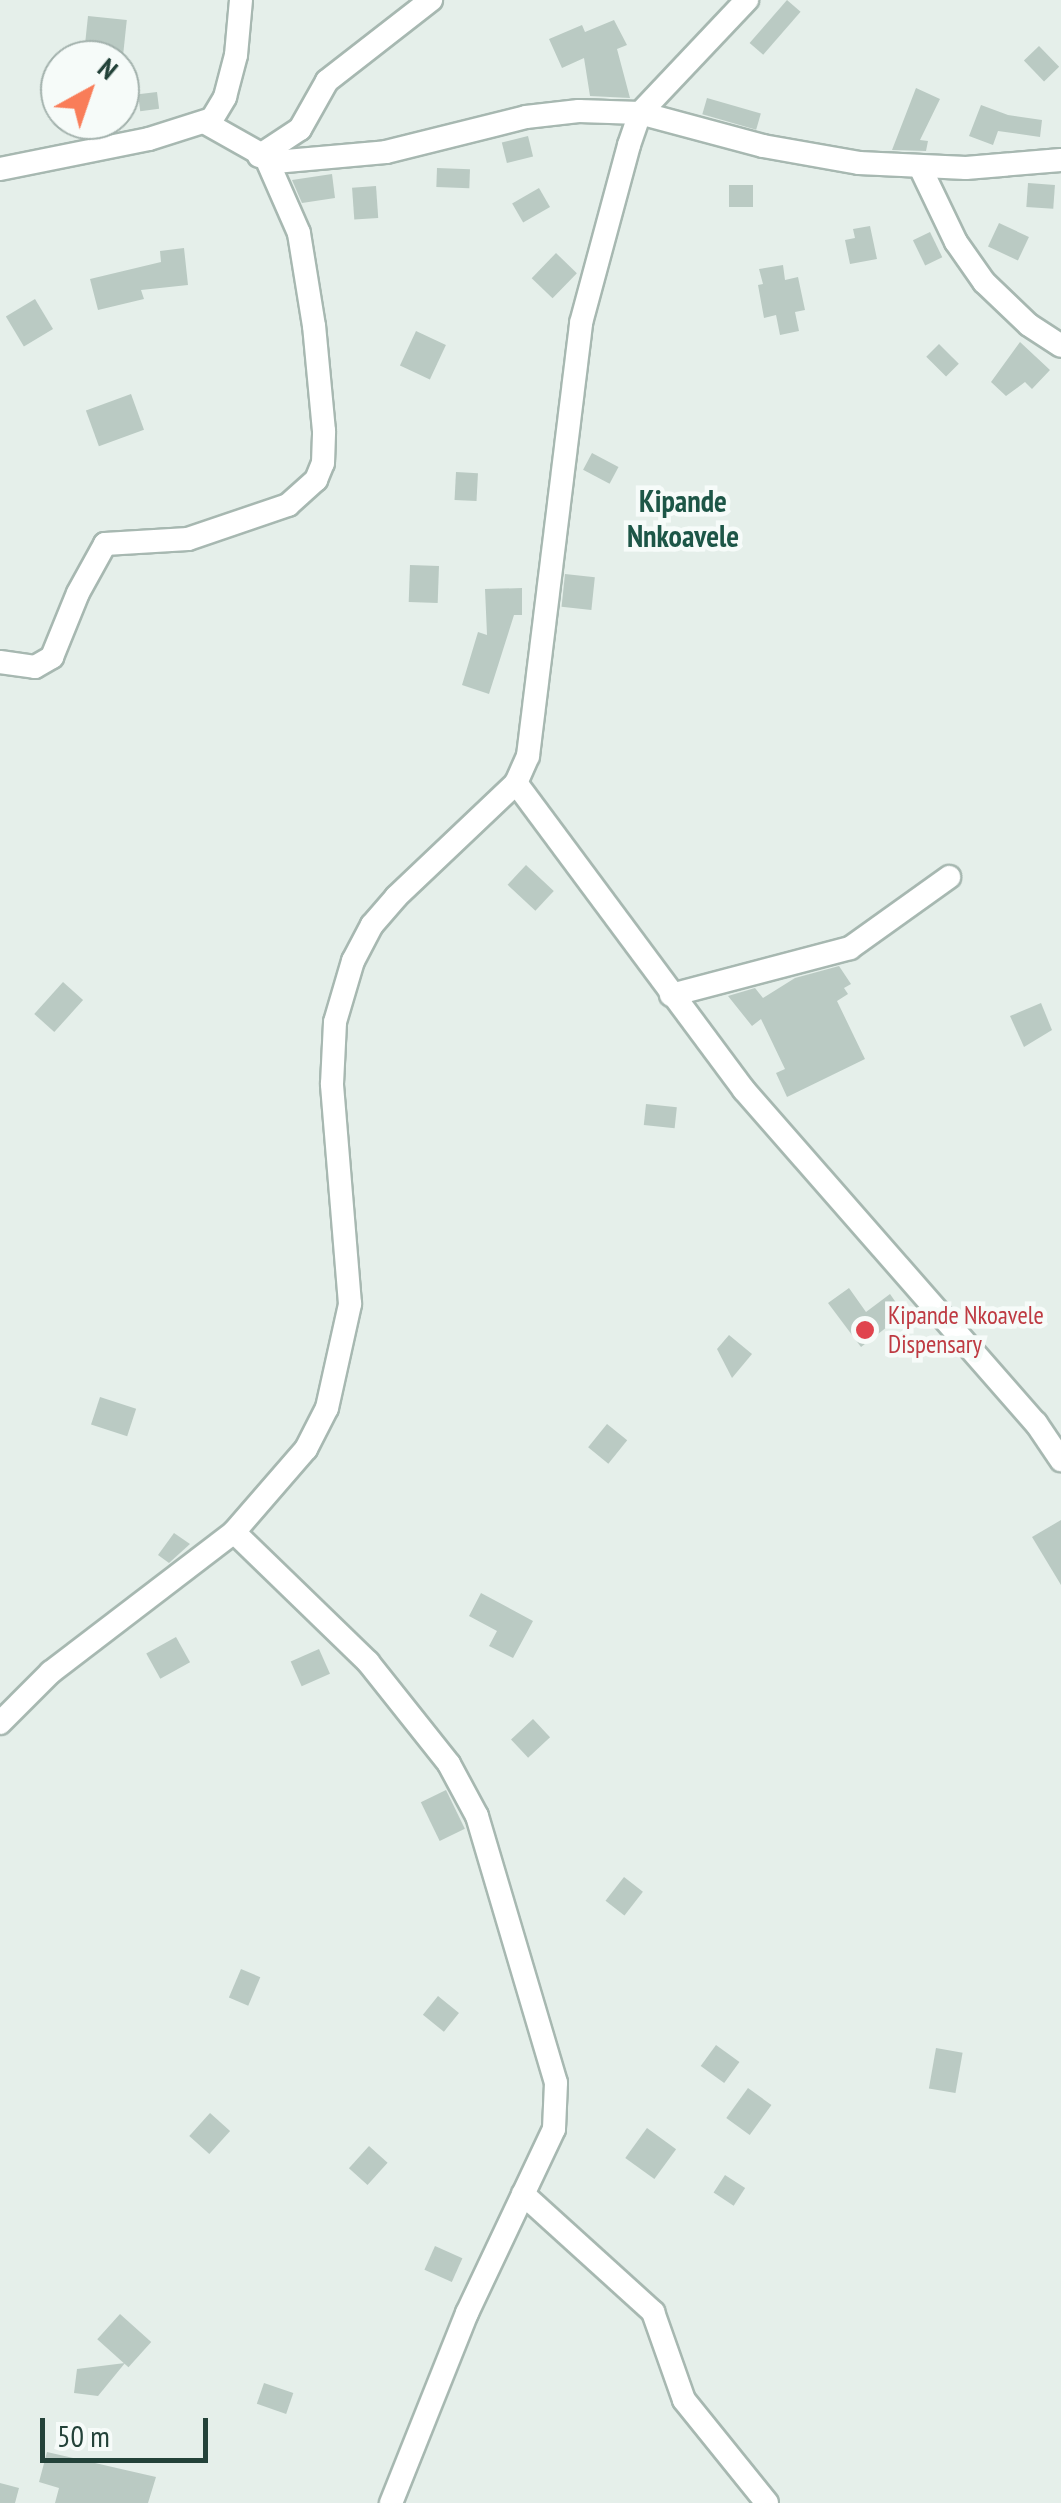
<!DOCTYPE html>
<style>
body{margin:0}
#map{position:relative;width:1061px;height:2503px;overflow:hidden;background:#e5efea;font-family:"PT Sans Narrow",sans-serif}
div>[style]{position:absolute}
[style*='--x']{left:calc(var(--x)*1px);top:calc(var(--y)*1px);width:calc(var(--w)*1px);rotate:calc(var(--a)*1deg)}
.building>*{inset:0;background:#bacac3;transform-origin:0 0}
.roads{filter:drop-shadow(2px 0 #a7b8b1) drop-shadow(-2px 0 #a7b8b1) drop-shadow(0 2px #a7b8b1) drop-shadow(0 -2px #a7b8b1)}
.minor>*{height:22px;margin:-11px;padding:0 11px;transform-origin:11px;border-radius:11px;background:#fff}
.dots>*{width:28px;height:28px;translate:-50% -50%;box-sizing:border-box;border:5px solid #f6fbf9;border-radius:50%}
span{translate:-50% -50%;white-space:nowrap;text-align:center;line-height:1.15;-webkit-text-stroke:9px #f6fbf9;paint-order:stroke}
.health-label{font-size:25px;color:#be3a42}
.left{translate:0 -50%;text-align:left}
.quarter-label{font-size:30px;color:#1d5647;font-weight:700}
.north{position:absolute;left:40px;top:40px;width:100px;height:100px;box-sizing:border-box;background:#f6fbf9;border:2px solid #a2b1ac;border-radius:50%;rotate:40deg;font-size:28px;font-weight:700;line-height:40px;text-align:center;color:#234239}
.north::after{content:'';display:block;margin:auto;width:35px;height:45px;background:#f97d59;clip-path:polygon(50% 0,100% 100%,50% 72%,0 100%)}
.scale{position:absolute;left:40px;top:2418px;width:168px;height:45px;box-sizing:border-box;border:5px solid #234239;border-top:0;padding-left:12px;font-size:30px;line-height:35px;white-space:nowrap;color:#234239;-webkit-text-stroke:8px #f6fbf9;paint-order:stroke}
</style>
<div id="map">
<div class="building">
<i style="left:787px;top:0;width:18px;height:57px;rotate:41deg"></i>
<i style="left:88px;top:16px;width:39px;height:44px;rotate:6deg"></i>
<i style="clip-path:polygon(614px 20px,627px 45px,617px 49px,630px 98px,590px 96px,584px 58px,562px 68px,549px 39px,582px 25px,585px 32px)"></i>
<i style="left:1039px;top:46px;width:29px;height:21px;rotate:46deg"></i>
<i style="clip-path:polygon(916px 88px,940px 99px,920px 140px,928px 141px,926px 151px,892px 150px)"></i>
<i style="left:157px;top:92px;width:17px;height:19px;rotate:83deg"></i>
<i style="left:707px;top:98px;width:56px;height:17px;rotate:16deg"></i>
<i style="clip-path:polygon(981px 105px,1008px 115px,1042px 120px,1040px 137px,998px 131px,993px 145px,969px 136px)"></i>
<i style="left:528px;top:136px;width:21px;height:27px;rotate:76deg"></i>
<i style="left:437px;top:168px;width:33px;height:19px;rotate:2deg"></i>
<i style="clip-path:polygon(332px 174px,335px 198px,302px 203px,292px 180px)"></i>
<i style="left:1028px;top:183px;width:27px;height:24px;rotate:4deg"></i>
<i style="left:729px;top:185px;width:24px;height:22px"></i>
<i style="left:376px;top:186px;width:32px;height:24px;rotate:86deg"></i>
<i style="left:539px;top:188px;width:22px;height:31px;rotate:60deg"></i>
<i style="left:999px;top:223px;width:33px;height:26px;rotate:25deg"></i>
<i style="clip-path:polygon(870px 226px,877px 259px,850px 264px,845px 240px,855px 238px,853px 229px)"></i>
<i style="left:930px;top:232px;width:28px;height:19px;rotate:64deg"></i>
<i style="clip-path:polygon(184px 248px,188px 285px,141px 290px,144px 299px,98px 310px,90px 279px,161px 262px,160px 251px)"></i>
<i style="left:556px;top:253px;width:29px;height:35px;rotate:44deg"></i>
<i style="clip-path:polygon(783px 265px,785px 280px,798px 277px,805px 310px,795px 312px,799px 331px,780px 335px,776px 315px,764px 318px,758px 285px,763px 284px,759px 269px)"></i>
<i style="left:35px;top:299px;width:35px;height:34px;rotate:59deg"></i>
<i style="left:416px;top:331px;width:33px;height:38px;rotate:25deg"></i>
<i style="clip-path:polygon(1020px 342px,1050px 370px,1032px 389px,1025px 382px,1006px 396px,991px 382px)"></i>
<i style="left:939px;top:344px;width:28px;height:18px;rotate:45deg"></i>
<i style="left:131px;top:394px;width:38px;height:48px;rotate:70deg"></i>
<i style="left:592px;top:453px;width:30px;height:19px;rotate:28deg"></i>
<i style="left:456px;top:472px;width:22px;height:28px;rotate:3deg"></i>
<i style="left:410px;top:565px;width:29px;height:37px;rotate:2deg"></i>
<i style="left:565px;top:574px;width:30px;height:33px;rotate:6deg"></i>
<i style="clip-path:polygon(522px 588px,522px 615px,514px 615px,489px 694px,462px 685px,478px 632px,487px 635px,485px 589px)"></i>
<i style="left:526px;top:865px;width:38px;height:27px;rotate:43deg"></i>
<i style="clip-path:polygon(839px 966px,851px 984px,844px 988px,848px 994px,837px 1001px,865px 1059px,787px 1097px,776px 1073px,785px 1069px,761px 1019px,752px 1026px,728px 996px,755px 988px,763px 998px,795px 978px)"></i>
<i style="left:63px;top:982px;width:27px;height:43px;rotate:42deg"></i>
<i style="clip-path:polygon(1041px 1003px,1052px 1030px,1024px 1047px,1010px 1016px)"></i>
<i style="left:646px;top:1104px;width:31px;height:21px;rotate:6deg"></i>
<i style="clip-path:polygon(849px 1288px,866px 1312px,890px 1294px,904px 1314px,861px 1347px,828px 1303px)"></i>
<i style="clip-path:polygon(729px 1335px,752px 1354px,732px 1378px,717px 1349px)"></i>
<i style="left:100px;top:1397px;width:38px;height:29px;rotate:18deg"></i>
<i style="left:607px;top:1424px;width:26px;height:30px;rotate:39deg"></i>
<i style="clip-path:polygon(1061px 1520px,1061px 1585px,1032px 1537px)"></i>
<i style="clip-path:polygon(174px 1533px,190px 1544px,169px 1563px,158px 1555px)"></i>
<i style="clip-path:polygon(481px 1593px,533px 1621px,513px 1658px,489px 1646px,497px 1631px,469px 1616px)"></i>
<i style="left:176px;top:1637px;width:29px;height:34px;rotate:61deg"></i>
<i style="left:319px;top:1649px;width:27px;height:31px;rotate:66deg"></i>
<i style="left:533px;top:1719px;width:25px;height:30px;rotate:47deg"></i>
<i style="left:446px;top:1790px;width:43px;height:28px;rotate:64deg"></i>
<i style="left:624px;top:1877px;width:24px;height:30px;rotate:38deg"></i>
<i style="left:241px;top:1969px;width:21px;height:31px;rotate:23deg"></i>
<i style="left:438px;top:1996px;width:27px;height:24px;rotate:39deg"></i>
<i style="left:716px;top:2045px;width:29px;height:26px;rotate:36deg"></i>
<i style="left:936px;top:2048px;width:27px;height:41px;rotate:10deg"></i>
<i style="left:748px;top:2088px;width:29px;height:37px;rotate:36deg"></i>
<i style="left:210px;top:2113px;width:27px;height:31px;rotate:42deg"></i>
<i style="left:647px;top:2128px;width:36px;height:37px;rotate:36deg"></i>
<i style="left:369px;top:2146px;width:25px;height:30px;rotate:42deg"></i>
<i style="left:725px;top:2175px;width:24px;height:21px;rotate:33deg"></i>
<i style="left:435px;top:2246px;width:30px;height:26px;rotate:24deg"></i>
<i style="left:120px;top:2314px;width:42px;height:34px;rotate:42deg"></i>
<i style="clip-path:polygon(125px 2363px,98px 2396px,74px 2393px,77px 2369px)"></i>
<i style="left:264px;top:2383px;width:31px;height:22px;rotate:19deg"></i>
<i style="clip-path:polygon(47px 2452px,156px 2477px,148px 2503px,55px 2503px,59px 2488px,39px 2482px)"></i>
<i style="clip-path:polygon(0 2483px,19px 2488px,15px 2503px,0 2503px)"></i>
</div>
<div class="roads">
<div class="minor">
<i style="--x:204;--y:122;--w:81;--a:29.4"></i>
<i style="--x:275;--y:162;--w:111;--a:-5.1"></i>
<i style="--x:386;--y:152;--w:144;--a:-14"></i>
<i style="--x:526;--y:117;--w:53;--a:-6.5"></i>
<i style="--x:579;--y:111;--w:61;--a:1.9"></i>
<i style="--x:640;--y:113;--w:127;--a:15"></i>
<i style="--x:763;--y:146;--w:97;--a:10"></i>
<i style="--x:859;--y:163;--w:107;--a:2.7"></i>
<i style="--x:966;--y:168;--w:95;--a:-4.8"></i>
<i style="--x:259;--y:156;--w:49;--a:-33.4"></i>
<i style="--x:300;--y:129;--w:55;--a:-60.6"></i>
<i style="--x:327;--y:81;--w:132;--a:-37.9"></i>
<i style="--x:920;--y:167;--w:83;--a:64.4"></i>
<i style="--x:956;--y:242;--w:49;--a:55"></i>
<i style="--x:984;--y:282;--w:62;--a:43.7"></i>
<i style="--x:1029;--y:325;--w:38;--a:33"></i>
<i style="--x:0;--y:169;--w:152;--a:-11.4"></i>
<i style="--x:149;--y:139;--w:66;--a:-17.6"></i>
<i style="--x:212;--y:119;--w:26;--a:-59"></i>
<i style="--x:225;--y:97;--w:43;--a:-75.3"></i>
<i style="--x:236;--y:55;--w:55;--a:-84.8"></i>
<i style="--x:0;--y:662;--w:35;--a:8"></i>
<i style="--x:35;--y:667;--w:20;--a:-30"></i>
<i style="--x:52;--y:657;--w:69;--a:-67.9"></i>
<i style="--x:78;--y:593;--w:56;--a:-61.1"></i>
<i style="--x:105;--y:544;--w:83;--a:-3.4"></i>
<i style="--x:188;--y:539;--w:106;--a:-18.8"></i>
<i style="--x:288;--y:505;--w:38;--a:-42"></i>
<i style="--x:316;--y:480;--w:18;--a:-68"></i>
<i style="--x:323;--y:463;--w:32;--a:-88"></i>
<i style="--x:324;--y:431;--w:105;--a:-95.4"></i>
<i style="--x:314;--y:326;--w:94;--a:-99.2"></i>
<i style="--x:299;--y:233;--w:80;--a:-113.7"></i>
<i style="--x:516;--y:783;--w:382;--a:53.4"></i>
<i style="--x:744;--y:1090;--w:443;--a:48.8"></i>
<i style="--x:1036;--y:1423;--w:45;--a:56"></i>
<i style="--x:671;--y:995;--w:185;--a:-14.7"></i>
<i style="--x:850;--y:948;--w:122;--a:-35.6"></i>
<i style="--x:234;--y:1532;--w:187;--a:44.1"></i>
<i style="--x:368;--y:1662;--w:130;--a:51.5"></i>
<i style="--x:449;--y:1764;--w:59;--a:61.7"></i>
<i style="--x:477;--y:1816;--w:278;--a:73.5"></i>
<i style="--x:556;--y:2083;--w:46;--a:92.5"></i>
<i style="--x:554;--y:2129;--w:204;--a:115.3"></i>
<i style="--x:467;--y:2313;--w:205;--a:111.8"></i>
<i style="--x:0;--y:1723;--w:72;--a:-45"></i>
<i style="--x:51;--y:1672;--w:230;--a:-37.4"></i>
<i style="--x:234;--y:1532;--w:110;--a:-49.1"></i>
<i style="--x:306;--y:1449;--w:46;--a:-62.9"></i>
<i style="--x:327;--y:1408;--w:107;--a:-77.5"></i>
<i style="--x:350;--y:1304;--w:221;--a:-94.7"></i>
<i style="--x:332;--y:1084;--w:62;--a:-87.2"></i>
<i style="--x:335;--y:1022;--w:64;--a:-73.6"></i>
<i style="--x:353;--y:961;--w:41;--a:-62.2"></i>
<i style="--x:372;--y:925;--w:37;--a:-49"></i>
<i style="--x:396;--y:897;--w:166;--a:-43.5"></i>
<i style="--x:516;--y:783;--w:30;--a:-66"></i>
<i style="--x:528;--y:756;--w:436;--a:-83"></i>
<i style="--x:581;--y:323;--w:184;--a:-74.9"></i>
<i style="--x:629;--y:145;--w:34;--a:-71"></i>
<i style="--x:640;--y:113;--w:156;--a:-46.6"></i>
<i style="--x:523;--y:2194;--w:176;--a:42.2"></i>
<i style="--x:653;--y:2312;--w:93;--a:70.6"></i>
<i style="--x:684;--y:2400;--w:132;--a:51.1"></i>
</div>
</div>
<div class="dots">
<i style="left:865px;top:1330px;background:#e0444e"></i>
</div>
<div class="health-label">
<span class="left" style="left:888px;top:1330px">Kipande Nkoavele<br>Dispensary</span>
</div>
<div class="quarter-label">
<span style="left:683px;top:518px">Kipande<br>Nnkoavele</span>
</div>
<div class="north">N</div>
<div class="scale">50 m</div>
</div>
